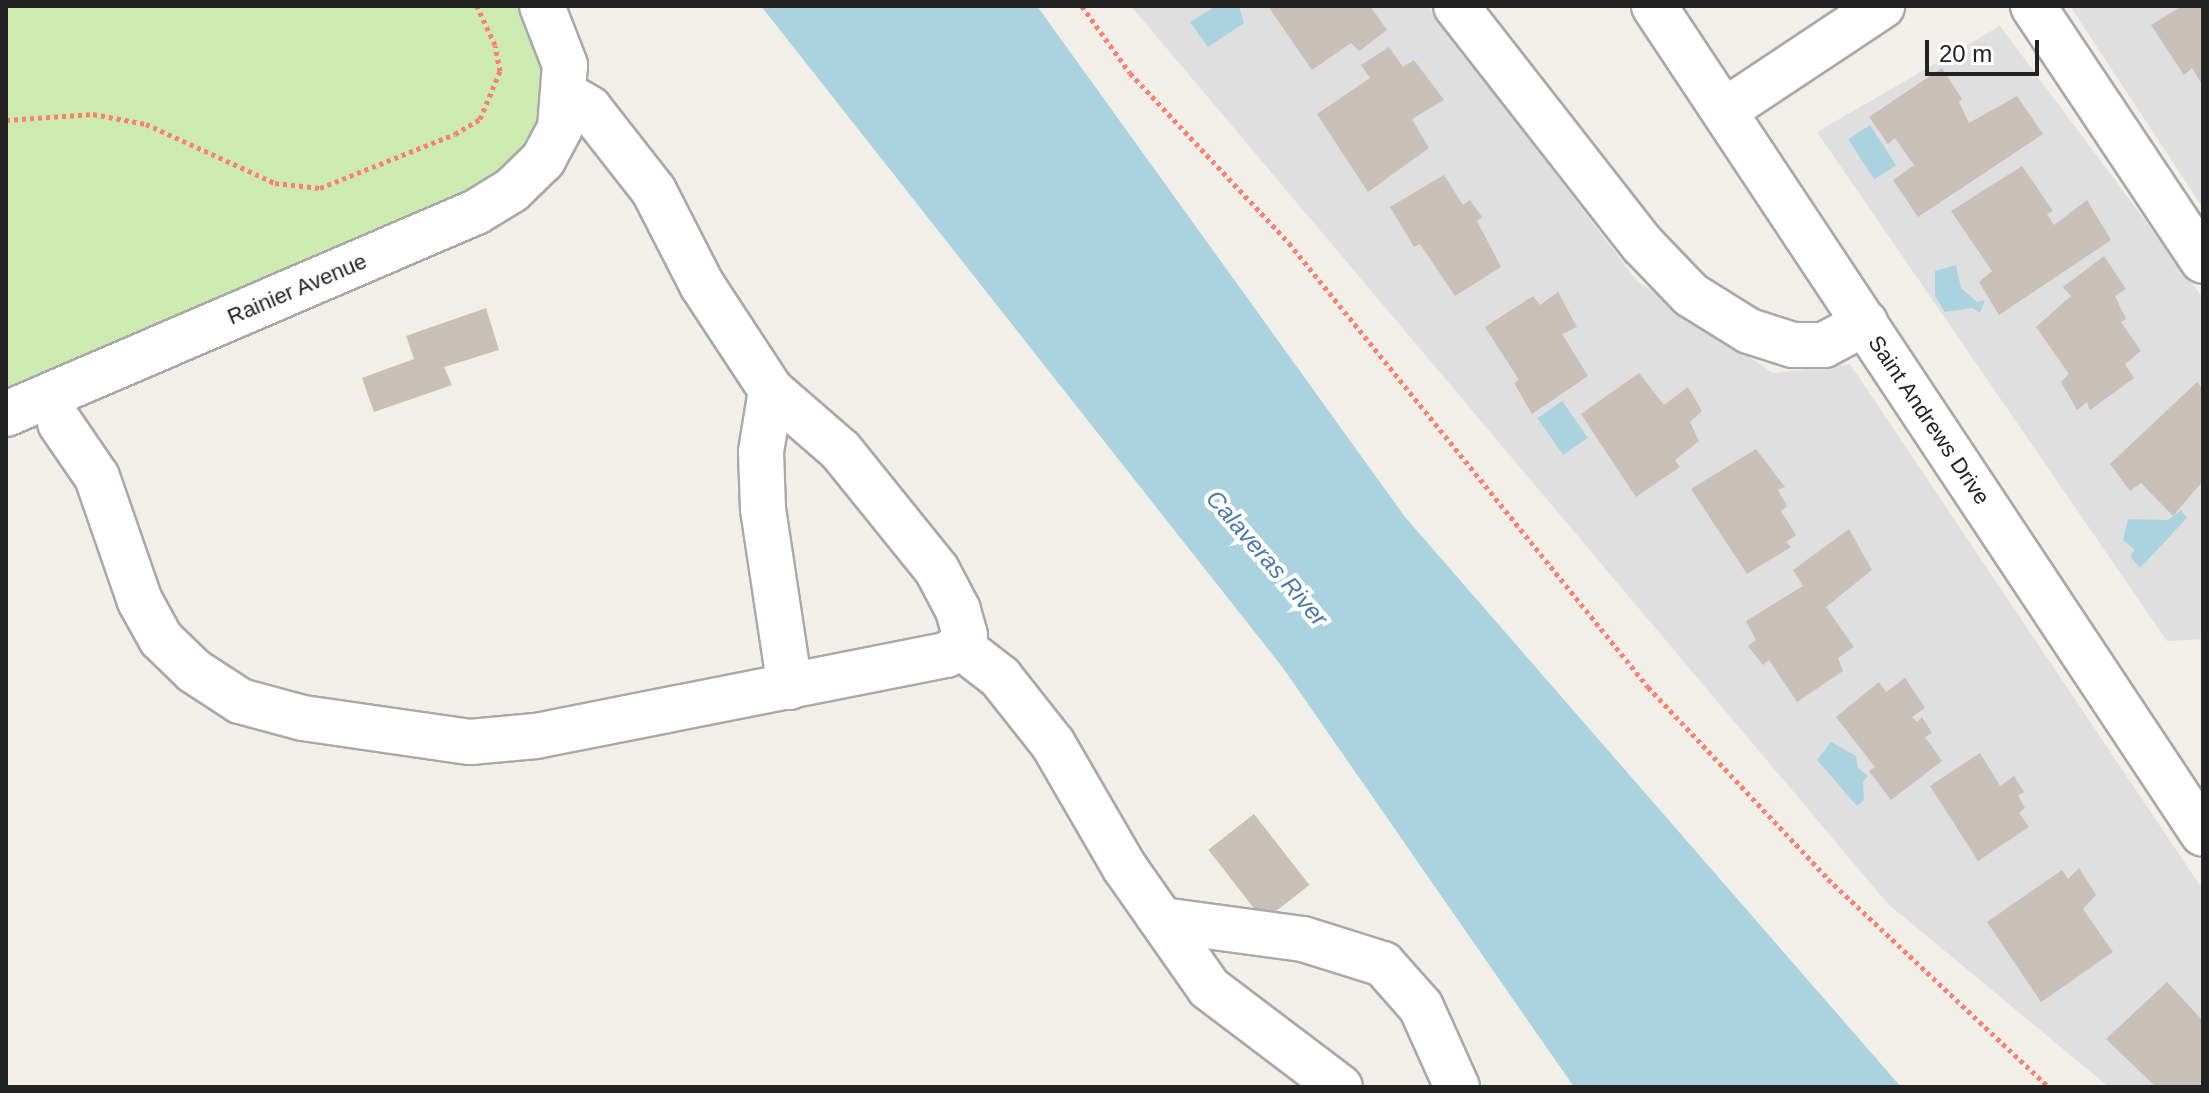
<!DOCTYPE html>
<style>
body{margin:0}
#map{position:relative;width:2209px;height:1093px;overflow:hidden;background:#f2efe9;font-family:Arial,sans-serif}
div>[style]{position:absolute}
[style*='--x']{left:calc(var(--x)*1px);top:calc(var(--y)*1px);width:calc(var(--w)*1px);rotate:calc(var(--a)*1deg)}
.residential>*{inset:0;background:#e0dfdf}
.grass>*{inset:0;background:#cdebb0}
.water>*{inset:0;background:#aad3df;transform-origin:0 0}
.building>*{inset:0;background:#c7bfb8;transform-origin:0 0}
.path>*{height:5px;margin-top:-2.5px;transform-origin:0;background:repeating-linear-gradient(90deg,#fa8072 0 4px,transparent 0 8px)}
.roads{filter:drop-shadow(2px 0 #a9a9a9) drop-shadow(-2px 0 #a9a9a9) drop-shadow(0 2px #a9a9a9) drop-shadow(0 -2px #a9a9a9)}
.minor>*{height:44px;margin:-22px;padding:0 22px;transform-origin:22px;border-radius:22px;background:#fff}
span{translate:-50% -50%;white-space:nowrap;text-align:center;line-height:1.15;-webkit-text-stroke:8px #fff;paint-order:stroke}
.street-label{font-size:22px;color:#222}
.water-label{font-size:24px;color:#4a7aab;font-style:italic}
.frame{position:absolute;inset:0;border:8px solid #222;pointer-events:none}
.scale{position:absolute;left:1925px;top:40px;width:114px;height:36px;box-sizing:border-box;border:4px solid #222;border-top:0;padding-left:10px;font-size:24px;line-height:28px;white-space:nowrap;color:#222;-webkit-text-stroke:6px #fff;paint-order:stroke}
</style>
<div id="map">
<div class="residential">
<i style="clip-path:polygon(1131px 6px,1427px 6px,1637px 281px,1773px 373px,1850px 364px,2203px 890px,2203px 1087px,2109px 1087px,1888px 904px)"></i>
<i style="clip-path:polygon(2070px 6px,2203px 6px,2203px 208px)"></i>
<i style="clip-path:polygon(2000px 26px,2203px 298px,2203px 639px,2167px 641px,1817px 132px)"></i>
</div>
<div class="grass">
<i style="clip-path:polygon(6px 6px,535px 6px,565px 65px,543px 160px,6px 414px)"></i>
</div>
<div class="water">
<i style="clip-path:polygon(761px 6px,1037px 6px,1405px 517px,1901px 1087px,1574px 1087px,1283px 668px)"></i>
<i style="clip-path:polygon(1216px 6px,1239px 6px,1244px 23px,1208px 47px,1190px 22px)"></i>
<i style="left:1870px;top:125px;width:48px;height:26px;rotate:57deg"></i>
<i style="clip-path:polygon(1956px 265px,1961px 288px,1977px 302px,1985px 300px,1980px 313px,1973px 308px,1945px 312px,1935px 296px,1935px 271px)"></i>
<i style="left:1562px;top:401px;width:45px;height:30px;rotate:55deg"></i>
<i style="clip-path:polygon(2181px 510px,2187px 518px,2140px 568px,2130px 556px,2135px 550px,2123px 540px,2128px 519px,2168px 520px)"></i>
<i style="clip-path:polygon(1831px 742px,1856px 756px,1858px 768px,1868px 776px,1863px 782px,1864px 800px,1857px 806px,1817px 760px)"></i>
</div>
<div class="building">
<i style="clip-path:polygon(1268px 6px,1370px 6px,1387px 30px,1359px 51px,1351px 43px,1312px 70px)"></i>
<i style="clip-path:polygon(2182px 6px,2203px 6px,2203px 86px,2192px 68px,2184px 75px,2151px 25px)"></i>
<i style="clip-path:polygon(1389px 47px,1403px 67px,1414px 60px,1444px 100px,1412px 119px,1429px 148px,1368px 192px,1317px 114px,1370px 78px,1361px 65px)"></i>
<i style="clip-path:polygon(1942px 68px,1962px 99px,1959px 102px,1969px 123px,2017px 96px,2043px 134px,1918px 217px,1893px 180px,1914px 165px,1895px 138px,1888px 144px,1869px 117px)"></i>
<i style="clip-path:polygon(2022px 166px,2053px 211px,2047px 214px,2054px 225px,2087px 200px,2111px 240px,1999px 315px,1979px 282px,1992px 271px,1951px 211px)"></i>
<i style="clip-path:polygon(1444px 175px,1463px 205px,1470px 200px,1482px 217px,1477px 221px,1501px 267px,1455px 296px,1420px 244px,1414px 247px,1390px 207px)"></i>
<i style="clip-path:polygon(2104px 256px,2126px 289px,2115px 296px,2126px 319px,2121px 322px,2141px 351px,2125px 364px,2134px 378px,2090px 410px,2087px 402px,2077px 410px,2061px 382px,2069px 374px,2036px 327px,2071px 296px,2063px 287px)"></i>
<i style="clip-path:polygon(1558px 292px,1577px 327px,1562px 334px,1588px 376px,1532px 414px,1514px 383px,1519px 380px,1485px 327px,1533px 296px,1540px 305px)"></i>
<i style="clip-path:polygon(486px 308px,499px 350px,444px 367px,452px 385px,374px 412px,362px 378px,414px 359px,406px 336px)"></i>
<i style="clip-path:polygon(1639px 373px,1664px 405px,1688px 387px,1702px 411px,1690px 422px,1699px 441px,1675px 460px,1680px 467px,1636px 497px,1581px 414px)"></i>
<i style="clip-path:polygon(2197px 382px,2203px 390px,2203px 481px,2173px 516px,2141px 483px,2130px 491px,2110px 464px)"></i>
<i style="clip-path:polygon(1756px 449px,1785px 487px,1778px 490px,1787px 506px,1781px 511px,1796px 535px,1786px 542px,1791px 547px,1747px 574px,1691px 489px)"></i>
<i style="clip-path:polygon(1849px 529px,1872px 570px,1826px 607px,1854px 647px,1838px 658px,1843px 671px,1797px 702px,1769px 660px,1763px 665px,1748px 646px,1756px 640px,1746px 621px,1803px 586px,1793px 570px)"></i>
<i style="clip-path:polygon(1905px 678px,1925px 708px,1912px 717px,1917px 722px,1922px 717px,1932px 733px,1925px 737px,1942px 761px,1891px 800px,1869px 771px,1875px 767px,1836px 717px,1879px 682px,1886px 692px)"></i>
<i style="clip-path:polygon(1980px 753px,2000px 786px,2014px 776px,2024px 792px,2018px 795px,2025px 808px,2019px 813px,2029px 827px,1978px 861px,1930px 786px)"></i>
<i style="left:1254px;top:814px;width:90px;height:58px;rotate:52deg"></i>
<i style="clip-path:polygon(2079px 868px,2096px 895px,2083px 909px,2113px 952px,2041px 1002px,1987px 922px,2062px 870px,2068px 879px)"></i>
<i style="clip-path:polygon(2167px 982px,2203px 1021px,2201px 1087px,2156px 1087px,2106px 1039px)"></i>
</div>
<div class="path">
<i style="--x:1082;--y:6;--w:82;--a:54.4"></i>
<i style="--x:1130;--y:73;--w:233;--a:46.9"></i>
<i style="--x:1289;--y:243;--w:571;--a:51.04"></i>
<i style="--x:1648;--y:687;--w:263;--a:46.8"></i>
<i style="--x:1828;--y:879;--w:303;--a:43.3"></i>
<i style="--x:6;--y:120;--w:87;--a:-3.9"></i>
<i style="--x:93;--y:114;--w:54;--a:10.7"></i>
<i style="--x:146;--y:124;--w:142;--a:24.6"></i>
<i style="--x:275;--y:183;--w:45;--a:6.3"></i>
<i style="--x:320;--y:188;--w:145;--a:-21.8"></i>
<i style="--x:455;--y:134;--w:29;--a:-31"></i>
<i style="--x:480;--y:119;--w:52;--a:-67.4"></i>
<i style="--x:500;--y:71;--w:26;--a:-101"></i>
<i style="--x:495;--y:45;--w:43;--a:-114.8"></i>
</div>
<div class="roads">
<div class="minor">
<i style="--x:1456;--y:6;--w:303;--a:52"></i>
<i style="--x:1643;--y:245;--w:69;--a:46.2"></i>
<i style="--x:1691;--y:295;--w:68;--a:31.8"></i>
<i style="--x:1749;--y:331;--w:46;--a:17.7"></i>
<i style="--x:1793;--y:345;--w:31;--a:0"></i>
<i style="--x:1824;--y:345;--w:47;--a:-28.2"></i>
<i style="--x:1654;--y:6;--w:993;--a:56.45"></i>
<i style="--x:2033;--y:6;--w:306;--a:56.3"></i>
<i style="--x:1724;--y:111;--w:190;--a:-33.6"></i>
<i style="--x:771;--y:390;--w:63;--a:99.2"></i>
<i style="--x:761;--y:452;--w:57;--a:88"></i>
<i style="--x:763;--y:509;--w:180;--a:81.4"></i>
<i style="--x:6;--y:414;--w:512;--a:-23.26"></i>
<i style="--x:476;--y:212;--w:42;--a:-31.4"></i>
<i style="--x:512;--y:190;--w:43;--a:-44.1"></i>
<i style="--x:543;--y:160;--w:36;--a:-62"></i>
<i style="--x:560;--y:128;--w:63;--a:-85.5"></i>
<i style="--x:565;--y:65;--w:63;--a:-111.3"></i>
<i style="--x:60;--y:423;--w:65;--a:55.6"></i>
<i style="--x:97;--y:477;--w:131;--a:70.9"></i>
<i style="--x:140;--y:601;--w:43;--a:61.1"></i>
<i style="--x:161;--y:639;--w:46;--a:44.1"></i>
<i style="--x:194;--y:671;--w:55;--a:33.1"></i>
<i style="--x:240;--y:701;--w:65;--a:15.1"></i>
<i style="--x:303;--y:718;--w:169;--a:8.2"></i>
<i style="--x:470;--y:742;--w:66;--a:-5.2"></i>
<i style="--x:536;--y:736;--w:418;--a:-11.2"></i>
<i style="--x:946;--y:655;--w:17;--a:-33"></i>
<i style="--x:960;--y:646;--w:12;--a:-66"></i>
<i style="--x:965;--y:635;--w:26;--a:-106"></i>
<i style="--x:958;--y:610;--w:45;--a:-117.7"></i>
<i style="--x:937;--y:570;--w:154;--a:-128.9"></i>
<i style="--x:840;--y:450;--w:91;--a:-139"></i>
<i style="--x:771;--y:390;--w:126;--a:-123.3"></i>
<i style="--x:702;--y:285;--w:106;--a:-117.1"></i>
<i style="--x:654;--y:191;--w:105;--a:-128.1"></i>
<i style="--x:589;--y:108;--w:30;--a:-150"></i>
<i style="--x:960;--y:646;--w:51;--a:37.8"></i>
<i style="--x:1000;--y:677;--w:85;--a:51.7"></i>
<i style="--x:1053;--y:744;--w:143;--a:59.9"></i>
<i style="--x:1125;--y:868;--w:146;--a:55"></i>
<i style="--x:1209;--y:988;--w:164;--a:37.1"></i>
<i style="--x:1162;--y:920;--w:142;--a:7.7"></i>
<i style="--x:1303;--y:939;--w:84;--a:17.4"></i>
<i style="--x:1383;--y:964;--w:57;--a:48.5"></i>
<i style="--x:1421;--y:1007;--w:88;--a:65.8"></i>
</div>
</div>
<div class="street-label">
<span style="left:297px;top:289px;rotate:-23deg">Rainier Avenue</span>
<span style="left:1929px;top:420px;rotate:56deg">Saint Andrews Drive</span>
</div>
<div class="water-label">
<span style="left:1267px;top:558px;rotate:49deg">Calaveras River</span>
</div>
<div class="frame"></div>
<div class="scale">20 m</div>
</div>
